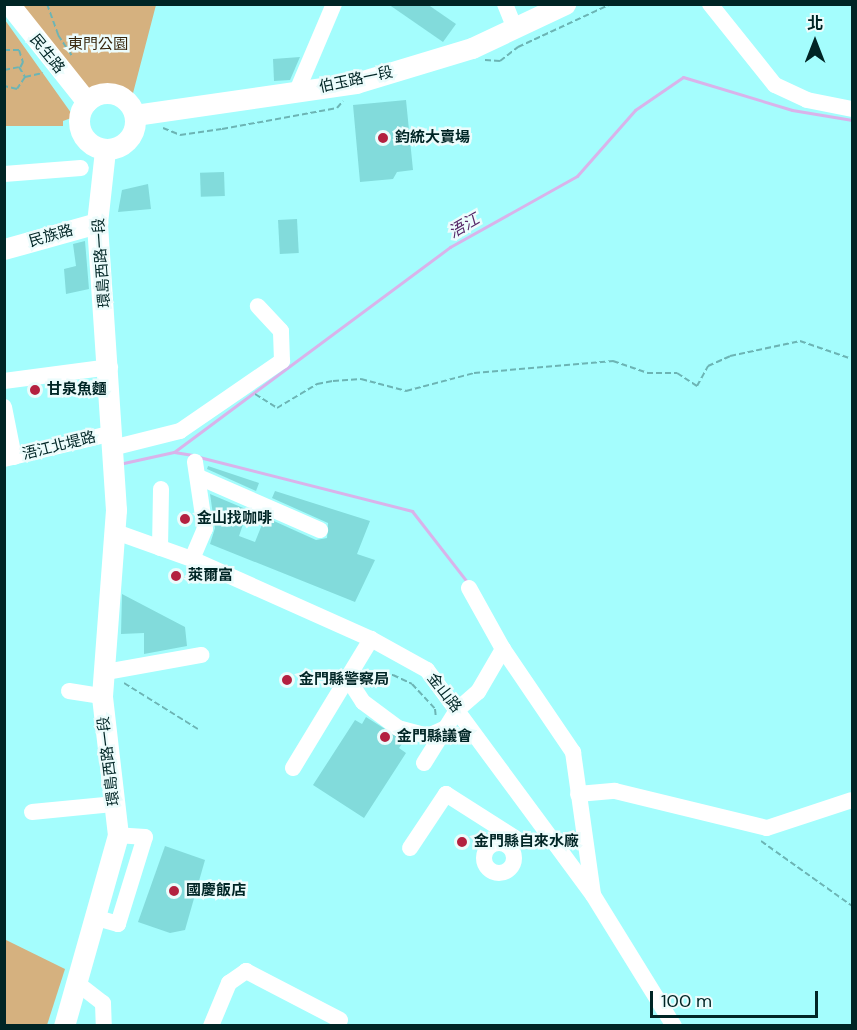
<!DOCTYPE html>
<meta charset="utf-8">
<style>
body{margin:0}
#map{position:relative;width:857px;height:1030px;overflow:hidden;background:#a4fdfd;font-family:"DM Sans","Noto Sans TC",sans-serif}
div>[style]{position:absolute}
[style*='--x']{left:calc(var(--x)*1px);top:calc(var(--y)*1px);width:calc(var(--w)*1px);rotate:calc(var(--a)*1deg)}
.green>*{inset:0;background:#d5b17f}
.stream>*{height:3px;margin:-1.5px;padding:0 1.5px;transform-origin:1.5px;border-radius:1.5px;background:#d9b3ea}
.building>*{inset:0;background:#82dbdb;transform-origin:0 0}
.path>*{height:2px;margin-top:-1px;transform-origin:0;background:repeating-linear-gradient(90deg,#6cb4b4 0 6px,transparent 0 9px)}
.minor>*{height:16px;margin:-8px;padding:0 8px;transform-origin:8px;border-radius:8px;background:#fff}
.minor>.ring{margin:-8px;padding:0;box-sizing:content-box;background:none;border:16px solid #fff;border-radius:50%}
.major>*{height:21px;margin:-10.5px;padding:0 10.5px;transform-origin:10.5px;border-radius:10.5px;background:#fff}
.major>.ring{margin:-10.5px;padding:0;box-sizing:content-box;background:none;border:21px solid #fff;border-radius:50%}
.dots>*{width:16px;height:16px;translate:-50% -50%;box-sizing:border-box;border:3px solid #ecfcfc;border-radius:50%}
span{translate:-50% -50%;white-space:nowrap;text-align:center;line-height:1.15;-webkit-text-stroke:5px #ecfcfc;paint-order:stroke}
.park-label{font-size:15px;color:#37260d}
.street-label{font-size:15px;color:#002525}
.poi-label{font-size:15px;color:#002525;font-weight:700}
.left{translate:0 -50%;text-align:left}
.water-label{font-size:16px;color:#562868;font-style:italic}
.frame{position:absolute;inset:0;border:6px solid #002525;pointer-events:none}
.north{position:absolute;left:785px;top:12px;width:60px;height:60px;-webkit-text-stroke:4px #ecfcfc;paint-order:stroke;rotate:0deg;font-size:16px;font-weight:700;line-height:24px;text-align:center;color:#002525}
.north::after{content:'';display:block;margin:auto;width:21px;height:27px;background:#002525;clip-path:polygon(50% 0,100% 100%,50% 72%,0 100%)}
.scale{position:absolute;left:650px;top:991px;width:168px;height:27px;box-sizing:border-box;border:3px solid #002525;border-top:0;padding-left:8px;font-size:18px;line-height:21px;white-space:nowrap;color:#002525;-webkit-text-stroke:4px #ecfcfc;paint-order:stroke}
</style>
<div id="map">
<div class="green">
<i style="clip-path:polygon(14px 5px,156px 5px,132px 97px,106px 84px,88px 91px)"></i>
<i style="clip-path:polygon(5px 20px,74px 117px,63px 121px,63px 126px,5px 126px)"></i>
<i style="clip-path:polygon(4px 939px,65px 969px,47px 1025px,5px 1025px)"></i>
</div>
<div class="stream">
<i style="--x:174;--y:452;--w:19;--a:9"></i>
<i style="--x:199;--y:457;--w:220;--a:14.2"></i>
<i style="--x:412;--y:511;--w:91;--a:52.1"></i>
<i style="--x:119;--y:464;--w:56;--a:-12.3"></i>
<i style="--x:174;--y:452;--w:344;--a:-36.6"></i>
<i style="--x:450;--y:247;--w:145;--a:-29.2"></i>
<i style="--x:577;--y:176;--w:88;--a:-48.7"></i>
<i style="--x:635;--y:110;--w:58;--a:-34.5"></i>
<i style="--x:683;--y:77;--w:114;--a:16.8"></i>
<i style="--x:792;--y:110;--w:61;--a:9.5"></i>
</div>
<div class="building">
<i style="clip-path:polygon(388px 4px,427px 4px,456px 24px,443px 42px)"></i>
<i style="clip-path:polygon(300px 57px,290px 80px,274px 81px,273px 59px)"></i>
<i style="clip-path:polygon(406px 100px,413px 170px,397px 172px,393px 179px,360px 182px,353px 105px)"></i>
<i style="left:224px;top:172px;width:24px;height:24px;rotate:88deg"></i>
<i style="clip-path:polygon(148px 184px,151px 209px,118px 212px,122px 190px)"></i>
<i style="left:297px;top:219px;width:34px;height:19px;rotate:87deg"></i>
<i style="clip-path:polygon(85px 241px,89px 289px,66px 294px,64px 269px,76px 266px,73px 244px)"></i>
<i style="clip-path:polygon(208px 466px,259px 483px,256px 491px,207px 469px)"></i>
<i style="clip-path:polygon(275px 491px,370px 521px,357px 554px,375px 560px,355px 602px,210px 544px,215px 528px,210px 494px,248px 510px,239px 536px,255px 542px,265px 517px,316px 540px,327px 538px,328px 523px,272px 498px)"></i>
<i style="clip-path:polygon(122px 594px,185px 627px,187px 646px,144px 654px,144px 633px,121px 634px)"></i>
<i style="clip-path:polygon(366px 717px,404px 741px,399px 748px,406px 753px,364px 818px,313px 785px,355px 720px,362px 724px)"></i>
<i style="clip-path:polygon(165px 846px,205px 860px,185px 930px,170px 933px,138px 922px)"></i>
</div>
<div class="path">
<i style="--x:47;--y:4;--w:33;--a:70"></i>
<i style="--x:58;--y:35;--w:25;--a:56"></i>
<i style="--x:4;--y:50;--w:15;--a:0"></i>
<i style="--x:19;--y:50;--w:13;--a:72"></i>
<i style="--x:23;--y:62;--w:7;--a:117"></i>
<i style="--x:485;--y:60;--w:15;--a:4"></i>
<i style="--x:500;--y:61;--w:23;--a:-38"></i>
<i style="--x:518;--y:47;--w:102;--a:-24.8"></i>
<i style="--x:4;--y:70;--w:15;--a:-11"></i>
<i style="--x:19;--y:67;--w:12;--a:59"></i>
<i style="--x:25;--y:77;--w:14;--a:124"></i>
<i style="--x:17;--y:89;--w:13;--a:-167"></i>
<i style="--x:25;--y:77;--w:18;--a:-13"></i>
<i style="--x:163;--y:128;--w:18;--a:22"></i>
<i style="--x:180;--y:135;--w:42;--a:-8.1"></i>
<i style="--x:222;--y:129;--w:117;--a:-10.3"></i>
<i style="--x:337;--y:108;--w:9;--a:-49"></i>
<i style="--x:255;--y:394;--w:26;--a:32"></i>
<i style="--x:277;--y:408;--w:47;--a:-31"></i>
<i style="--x:317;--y:384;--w:16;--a:-11"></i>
<i style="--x:333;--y:381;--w:28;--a:-4"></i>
<i style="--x:361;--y:379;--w:47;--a:14.9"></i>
<i style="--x:406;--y:391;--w:70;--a:-14.8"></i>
<i style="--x:474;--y:373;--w:140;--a:-4.9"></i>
<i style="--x:613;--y:361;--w:36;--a:19"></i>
<i style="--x:647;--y:373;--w:30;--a:0"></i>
<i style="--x:677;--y:373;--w:24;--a:33"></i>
<i style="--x:697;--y:386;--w:23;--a:-61"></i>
<i style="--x:708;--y:366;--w:24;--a:-24"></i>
<i style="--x:730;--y:356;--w:72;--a:-12.1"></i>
<i style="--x:800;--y:341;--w:55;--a:19.1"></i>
<i style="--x:365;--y:675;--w:28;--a:0"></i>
<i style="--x:393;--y:675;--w:21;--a:25"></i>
<i style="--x:412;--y:684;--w:34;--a:47"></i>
<i style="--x:435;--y:709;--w:9;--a:84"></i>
<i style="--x:124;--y:683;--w:87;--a:31.9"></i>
<i style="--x:761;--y:841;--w:112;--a:35.5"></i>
</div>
<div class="minor">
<i style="--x:505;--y:4;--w:27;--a:68"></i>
<i style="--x:710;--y:4;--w:104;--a:51.3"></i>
<i style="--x:775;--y:85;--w:35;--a:25"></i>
<i style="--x:807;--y:100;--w:46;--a:11.3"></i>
<i style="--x:297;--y:91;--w:95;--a:-67"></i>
<i style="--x:4;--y:174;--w:77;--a:-4.5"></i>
<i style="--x:4;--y:381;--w:107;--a:-7.5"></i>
<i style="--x:4;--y:407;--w:51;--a:78.7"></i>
<i style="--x:112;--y:448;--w:70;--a:-14"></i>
<i style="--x:180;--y:431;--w:124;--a:-34.5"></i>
<i style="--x:282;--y:361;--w:30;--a:-92"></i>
<i style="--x:281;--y:331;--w:34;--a:-133"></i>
<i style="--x:4;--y:459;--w:112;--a:-13.4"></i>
<i style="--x:201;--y:478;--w:130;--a:23.6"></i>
<i style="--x:116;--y:532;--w:81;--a:19.6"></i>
<i style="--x:192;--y:559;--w:196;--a:24.1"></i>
<i style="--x:371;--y:639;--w:64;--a:29"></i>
<i style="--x:427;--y:670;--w:280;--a:53.6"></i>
<i style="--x:593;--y:895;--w:154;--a:58.3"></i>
<i style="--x:160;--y:548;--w:59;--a:-89"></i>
<i style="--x:192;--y:559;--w:33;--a:-67"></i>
<i style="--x:205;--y:529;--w:68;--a:-98.5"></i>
<i style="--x:469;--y:588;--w:70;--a:60.9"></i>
<i style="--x:503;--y:649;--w:125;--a:55.8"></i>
<i style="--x:573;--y:752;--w:143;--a:82"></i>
<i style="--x:354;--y:668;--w:17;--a:97"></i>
<i style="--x:352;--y:685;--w:20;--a:57"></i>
<i style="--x:363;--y:702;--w:44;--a:36.6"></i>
<i style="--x:398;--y:728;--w:31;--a:15"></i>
<i style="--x:428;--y:736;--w:20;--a:-24"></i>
<i style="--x:106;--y:672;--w:97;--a:-10.1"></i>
<i style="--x:69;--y:691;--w:33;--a:9"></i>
<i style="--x:424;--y:763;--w:62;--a:-58.1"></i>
<i style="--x:457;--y:710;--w:28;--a:-41"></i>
<i style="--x:478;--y:692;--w:50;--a:-59.8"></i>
<i style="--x:293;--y:768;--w:151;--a:-58.8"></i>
<i style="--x:578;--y:794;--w:37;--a:-5"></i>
<i style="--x:615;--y:791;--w:156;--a:13.7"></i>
<i style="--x:767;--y:828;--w:89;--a:-18.2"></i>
<i style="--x:32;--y:812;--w:81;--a:-5.6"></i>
<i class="ring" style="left:484px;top:843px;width:14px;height:14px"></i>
<i style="--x:410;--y:848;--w:65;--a:-56.3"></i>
<i style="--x:446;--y:794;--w:82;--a:32.5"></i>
<i style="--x:97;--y:918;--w:22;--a:16"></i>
<i style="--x:118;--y:924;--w:91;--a:-72.8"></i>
<i style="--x:145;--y:837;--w:27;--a:-176"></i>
<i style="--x:77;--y:983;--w:33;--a:38"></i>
<i style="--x:103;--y:1003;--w:23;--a:88"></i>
<i style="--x:211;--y:1026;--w:47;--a:-67.3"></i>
<i style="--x:229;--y:983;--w:21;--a:-35"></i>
<i style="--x:246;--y:971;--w:106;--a:27.5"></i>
</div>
<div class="major">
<i style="--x:9;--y:4;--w:125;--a:51.5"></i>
<i class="ring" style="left:79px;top:93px;width:35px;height:35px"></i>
<i style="--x:135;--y:115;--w:223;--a:-8.2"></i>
<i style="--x:356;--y:83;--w:121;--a:-16.8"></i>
<i style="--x:472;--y:48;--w:103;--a:-25.3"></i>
<i style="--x:4;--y:249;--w:97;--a:-15.6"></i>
<i style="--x:64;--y:1026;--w:198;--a:-74.2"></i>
<i style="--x:118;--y:835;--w:140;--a:-96.6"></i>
<i style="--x:102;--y:696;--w:187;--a:-85.7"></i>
<i style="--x:116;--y:510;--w:288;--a:-93.8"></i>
<i style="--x:97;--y:223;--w:72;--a:-83.7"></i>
</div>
<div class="dots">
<i style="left:383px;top:138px;background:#b32140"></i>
<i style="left:35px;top:390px;background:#b32140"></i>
<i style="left:185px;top:519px;background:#b32140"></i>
<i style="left:176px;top:576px;background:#b32140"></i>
<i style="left:287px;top:680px;background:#b32140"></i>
<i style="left:385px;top:737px;background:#b32140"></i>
<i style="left:462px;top:842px;background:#b32140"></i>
<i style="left:174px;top:891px;background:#b32140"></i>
</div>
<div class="park-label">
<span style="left:98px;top:45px">東門公園</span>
</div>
<div class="street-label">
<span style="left:47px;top:54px;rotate:51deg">民生路</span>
<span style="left:356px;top:80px;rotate:-12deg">伯玉路一段</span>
<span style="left:51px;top:236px;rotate:-16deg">民族路</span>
<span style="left:102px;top:263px;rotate:-94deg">環島西路一段</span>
<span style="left:59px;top:446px;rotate:-14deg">浯江北堤路</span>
<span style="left:444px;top:693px;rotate:52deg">金山路</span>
<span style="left:109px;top:761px;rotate:-97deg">環島西路一段</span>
</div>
<div class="poi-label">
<span class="left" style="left:395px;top:138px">鈞統大賣場</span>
<span class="left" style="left:47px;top:390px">甘泉魚麵</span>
<span class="left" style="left:197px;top:519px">金山找咖啡</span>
<span class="left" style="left:188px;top:576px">萊爾富</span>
<span class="left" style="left:299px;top:680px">金門縣警察局</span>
<span class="left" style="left:397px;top:737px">金門縣議會</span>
<span class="left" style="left:474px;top:842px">金門縣自來水廠</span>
<span class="left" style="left:186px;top:891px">國慶飯店</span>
</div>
<div class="water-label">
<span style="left:464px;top:226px;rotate:-30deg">浯江</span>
</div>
<div class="frame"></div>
<div class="north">北</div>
<div class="scale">100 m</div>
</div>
